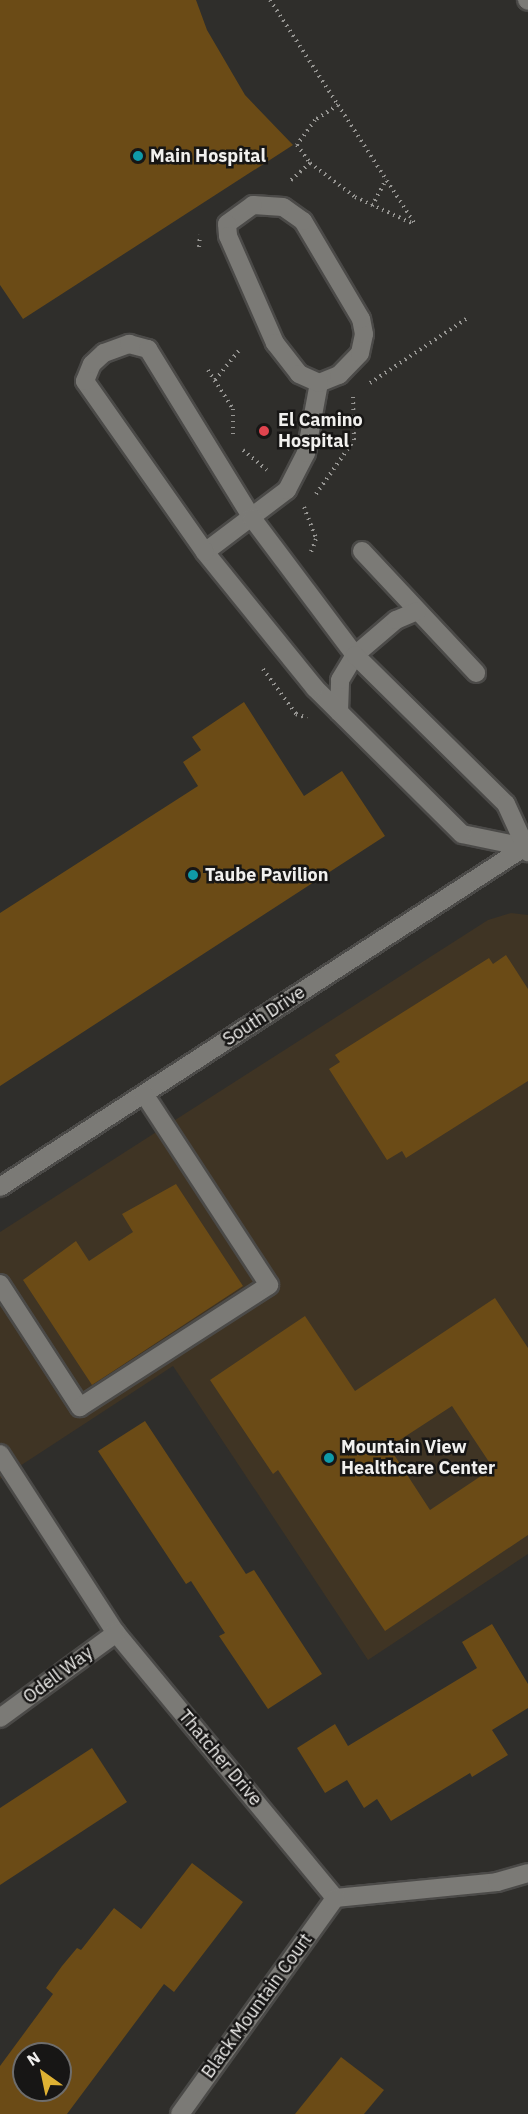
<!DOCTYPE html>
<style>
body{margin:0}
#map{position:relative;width:528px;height:2114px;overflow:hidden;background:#2f2e2b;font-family:"IBM Plex Sans",sans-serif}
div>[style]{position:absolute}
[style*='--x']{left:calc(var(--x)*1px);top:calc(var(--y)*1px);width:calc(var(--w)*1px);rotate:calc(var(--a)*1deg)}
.commercial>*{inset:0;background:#3f3424}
.building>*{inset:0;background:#6b4b16}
.path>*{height:4px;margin-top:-2px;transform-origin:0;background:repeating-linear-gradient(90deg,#969592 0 1.5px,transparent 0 6px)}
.roads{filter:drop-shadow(2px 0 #4b4a48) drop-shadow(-2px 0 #4b4a48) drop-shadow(0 2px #4b4a48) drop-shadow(0 -2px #4b4a48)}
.minor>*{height:18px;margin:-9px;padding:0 9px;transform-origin:9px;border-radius:9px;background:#7b7a76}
.dots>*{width:16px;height:16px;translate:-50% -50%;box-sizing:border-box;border:3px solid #171615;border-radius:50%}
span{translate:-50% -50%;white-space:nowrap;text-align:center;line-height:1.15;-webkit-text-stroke:5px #171615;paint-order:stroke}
.poi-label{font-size:18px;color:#f1f0ee;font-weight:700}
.left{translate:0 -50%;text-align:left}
.street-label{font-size:18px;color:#f1f0ee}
.north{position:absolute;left:12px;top:2042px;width:60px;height:60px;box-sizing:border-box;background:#171615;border:2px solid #6e6d6c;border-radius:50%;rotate:327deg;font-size:16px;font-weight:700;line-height:24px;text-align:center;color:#f1f0ee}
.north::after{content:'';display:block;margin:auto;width:21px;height:27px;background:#deb133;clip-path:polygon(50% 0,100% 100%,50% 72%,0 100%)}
</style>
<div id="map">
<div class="commercial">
<i style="clip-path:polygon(511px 913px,528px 915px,528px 1554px,368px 1660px,173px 1366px,0 1479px,0 1232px,488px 920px)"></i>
</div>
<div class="building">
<i style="clip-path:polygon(0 0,196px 0,207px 30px,245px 95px,293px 145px,23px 319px,0 285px)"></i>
<i style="clip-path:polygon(244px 702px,304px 796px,342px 771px,385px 836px,0 1086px,0 913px,198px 786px,183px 762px,201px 750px,192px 737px)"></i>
<i style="clip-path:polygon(506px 955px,528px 989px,528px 1081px,406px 1158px,402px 1151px,387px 1160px,329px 1069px,340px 1062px,335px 1055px,489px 958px,493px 964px)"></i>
<i style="clip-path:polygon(176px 1184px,243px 1286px,92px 1385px,23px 1280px,76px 1241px,89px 1261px,133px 1232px,122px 1214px)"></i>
<i style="clip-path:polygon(evenodd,495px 1298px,528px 1348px,528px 1535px,385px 1631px,278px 1470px,273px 1474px,210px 1380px,305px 1316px,355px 1391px,495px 1298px,452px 1406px,493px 1468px,430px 1510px,389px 1447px,452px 1406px)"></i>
<i style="clip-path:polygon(145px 1421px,246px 1574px,254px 1570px,322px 1674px,268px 1709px,219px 1636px,225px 1633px,191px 1581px,186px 1584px,98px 1451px)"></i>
<i style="clip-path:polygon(492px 1624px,528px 1684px,528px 1708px,492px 1730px,508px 1755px,472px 1777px,470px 1773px,391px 1821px,377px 1799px,364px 1808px,347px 1780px,325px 1793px,297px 1748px,335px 1724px,348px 1746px,477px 1668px,462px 1642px)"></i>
<i style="clip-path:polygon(92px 1748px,127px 1802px,0 1885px,0 1808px)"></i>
<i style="clip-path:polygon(evenodd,192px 1863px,243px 1902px,174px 1992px,164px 1984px,67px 2114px,0 2114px,0 2066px,53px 1994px,46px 1988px,62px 1966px,77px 1948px,81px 1950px,114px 1908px,141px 1929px,192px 1863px,24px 2054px,60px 2054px,60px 2090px,24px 2090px,24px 2054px)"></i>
<i style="clip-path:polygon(341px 2057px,384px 2090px,364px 2114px,295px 2114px)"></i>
</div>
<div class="path">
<i style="--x:270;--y:0;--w:125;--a:57.1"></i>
<i style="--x:338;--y:105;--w:27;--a:147"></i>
<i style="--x:315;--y:120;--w:31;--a:126"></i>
<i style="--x:297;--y:145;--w:22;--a:54"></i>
<i style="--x:310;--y:163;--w:28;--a:138"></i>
<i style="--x:338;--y:105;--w:142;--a:57.1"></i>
<i style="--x:310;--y:163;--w:56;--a:37.1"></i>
<i style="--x:355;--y:197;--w:65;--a:24.6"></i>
<i style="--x:372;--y:206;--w:30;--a:-62"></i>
<i style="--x:199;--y:247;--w:12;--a:-85"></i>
<i style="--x:208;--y:370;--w:46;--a:57.3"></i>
<i style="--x:233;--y:409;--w:26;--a:90"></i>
<i style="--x:215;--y:380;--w:38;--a:-51"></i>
<i style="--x:370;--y:383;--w:119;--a:-33.7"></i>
<i style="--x:243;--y:450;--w:31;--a:40"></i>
<i style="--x:316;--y:494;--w:66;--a:-54.9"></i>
<i style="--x:354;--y:440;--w:43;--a:-91.3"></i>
<i style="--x:304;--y:507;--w:34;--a:69"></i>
<i style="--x:316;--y:539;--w:14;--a:111"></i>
<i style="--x:263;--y:669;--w:56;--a:53.7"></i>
<i style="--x:296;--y:714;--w:12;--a:20"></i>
</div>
<div class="roads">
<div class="minor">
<i style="--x:527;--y:0;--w:1;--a:45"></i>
<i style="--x:362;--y:551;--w:167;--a:46.9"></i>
<i style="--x:205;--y:552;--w:103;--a:-37.1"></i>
<i style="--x:287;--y:490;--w:42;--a:-62.8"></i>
<i style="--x:306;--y:453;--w:71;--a:-79.5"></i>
<i style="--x:319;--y:383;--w:22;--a:-22"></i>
<i style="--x:339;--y:375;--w:30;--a:-46"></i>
<i style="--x:360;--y:353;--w:19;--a:-78"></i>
<i style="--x:364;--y:334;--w:15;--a:-101"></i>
<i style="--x:361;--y:319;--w:114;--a:-120.6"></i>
<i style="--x:303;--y:221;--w:24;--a:-145"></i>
<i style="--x:283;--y:207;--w:30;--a:-176"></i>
<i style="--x:253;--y:205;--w:32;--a:144"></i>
<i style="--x:227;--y:224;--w:12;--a:85"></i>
<i style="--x:228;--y:236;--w:117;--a:66.3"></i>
<i style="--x:275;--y:343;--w:39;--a:52"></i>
<i style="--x:299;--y:374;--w:22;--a:24"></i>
<i style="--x:339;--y:712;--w:32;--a:-88"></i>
<i style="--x:340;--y:680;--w:29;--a:-59"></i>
<i style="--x:355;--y:655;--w:54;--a:-40.5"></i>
<i style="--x:396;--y:620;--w:23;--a:-23"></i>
<i style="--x:525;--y:847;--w:64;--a:-168.3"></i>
<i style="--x:462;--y:834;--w:207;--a:-135.2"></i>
<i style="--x:315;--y:688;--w:175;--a:-129"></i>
<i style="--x:205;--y:552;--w:209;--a:-125.1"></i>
<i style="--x:85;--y:381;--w:18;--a:-68"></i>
<i style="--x:92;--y:364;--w:16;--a:-43"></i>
<i style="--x:104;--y:353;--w:27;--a:-20"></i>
<i style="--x:129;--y:344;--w:20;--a:15"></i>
<i style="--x:148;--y:349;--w:198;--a:58.4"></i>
<i style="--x:252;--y:518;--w:171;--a:53.1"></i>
<i style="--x:355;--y:655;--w:212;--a:44.6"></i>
<i style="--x:506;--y:804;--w:53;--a:65.4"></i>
<i style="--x:0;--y:1187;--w:629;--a:-32.93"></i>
<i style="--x:0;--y:1284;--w:147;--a:57"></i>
<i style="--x:80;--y:1407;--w:225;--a:-32.8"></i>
<i style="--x:269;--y:1285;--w:228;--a:-123.2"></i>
<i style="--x:0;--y:1454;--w:213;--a:57.1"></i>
<i style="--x:116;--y:1633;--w:344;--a:50.4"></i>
<i style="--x:0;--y:1718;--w:144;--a:-36.2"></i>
<i style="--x:335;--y:1898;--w:163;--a:-5.6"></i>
<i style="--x:497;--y:1882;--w:32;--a:-16"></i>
<i style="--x:180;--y:2114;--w:266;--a:-54.3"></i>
</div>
</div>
<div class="dots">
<i style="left:138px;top:156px;background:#0f9aa8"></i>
<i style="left:264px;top:431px;background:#e0444e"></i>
<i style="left:193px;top:875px;background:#0f9aa8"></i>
<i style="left:329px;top:1458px;background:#0f9aa8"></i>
</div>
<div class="poi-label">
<span class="left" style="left:150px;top:156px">Main Hospital</span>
<span class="left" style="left:278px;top:431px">El Camino<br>Hospital</span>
<span class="left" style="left:205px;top:875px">Taube Pavilion</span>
<span class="left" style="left:341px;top:1458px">Mountain View<br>Healthcare Center</span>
</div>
<div class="street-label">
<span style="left:264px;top:1016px;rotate:-33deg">South Drive</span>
<span style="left:58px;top:1675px;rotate:-37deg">Odell Way</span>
<span style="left:220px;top:1758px;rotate:50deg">Thatcher Drive</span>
<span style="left:257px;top:2006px;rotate:-54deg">Black Mountain Court</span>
</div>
<div class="north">N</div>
</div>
